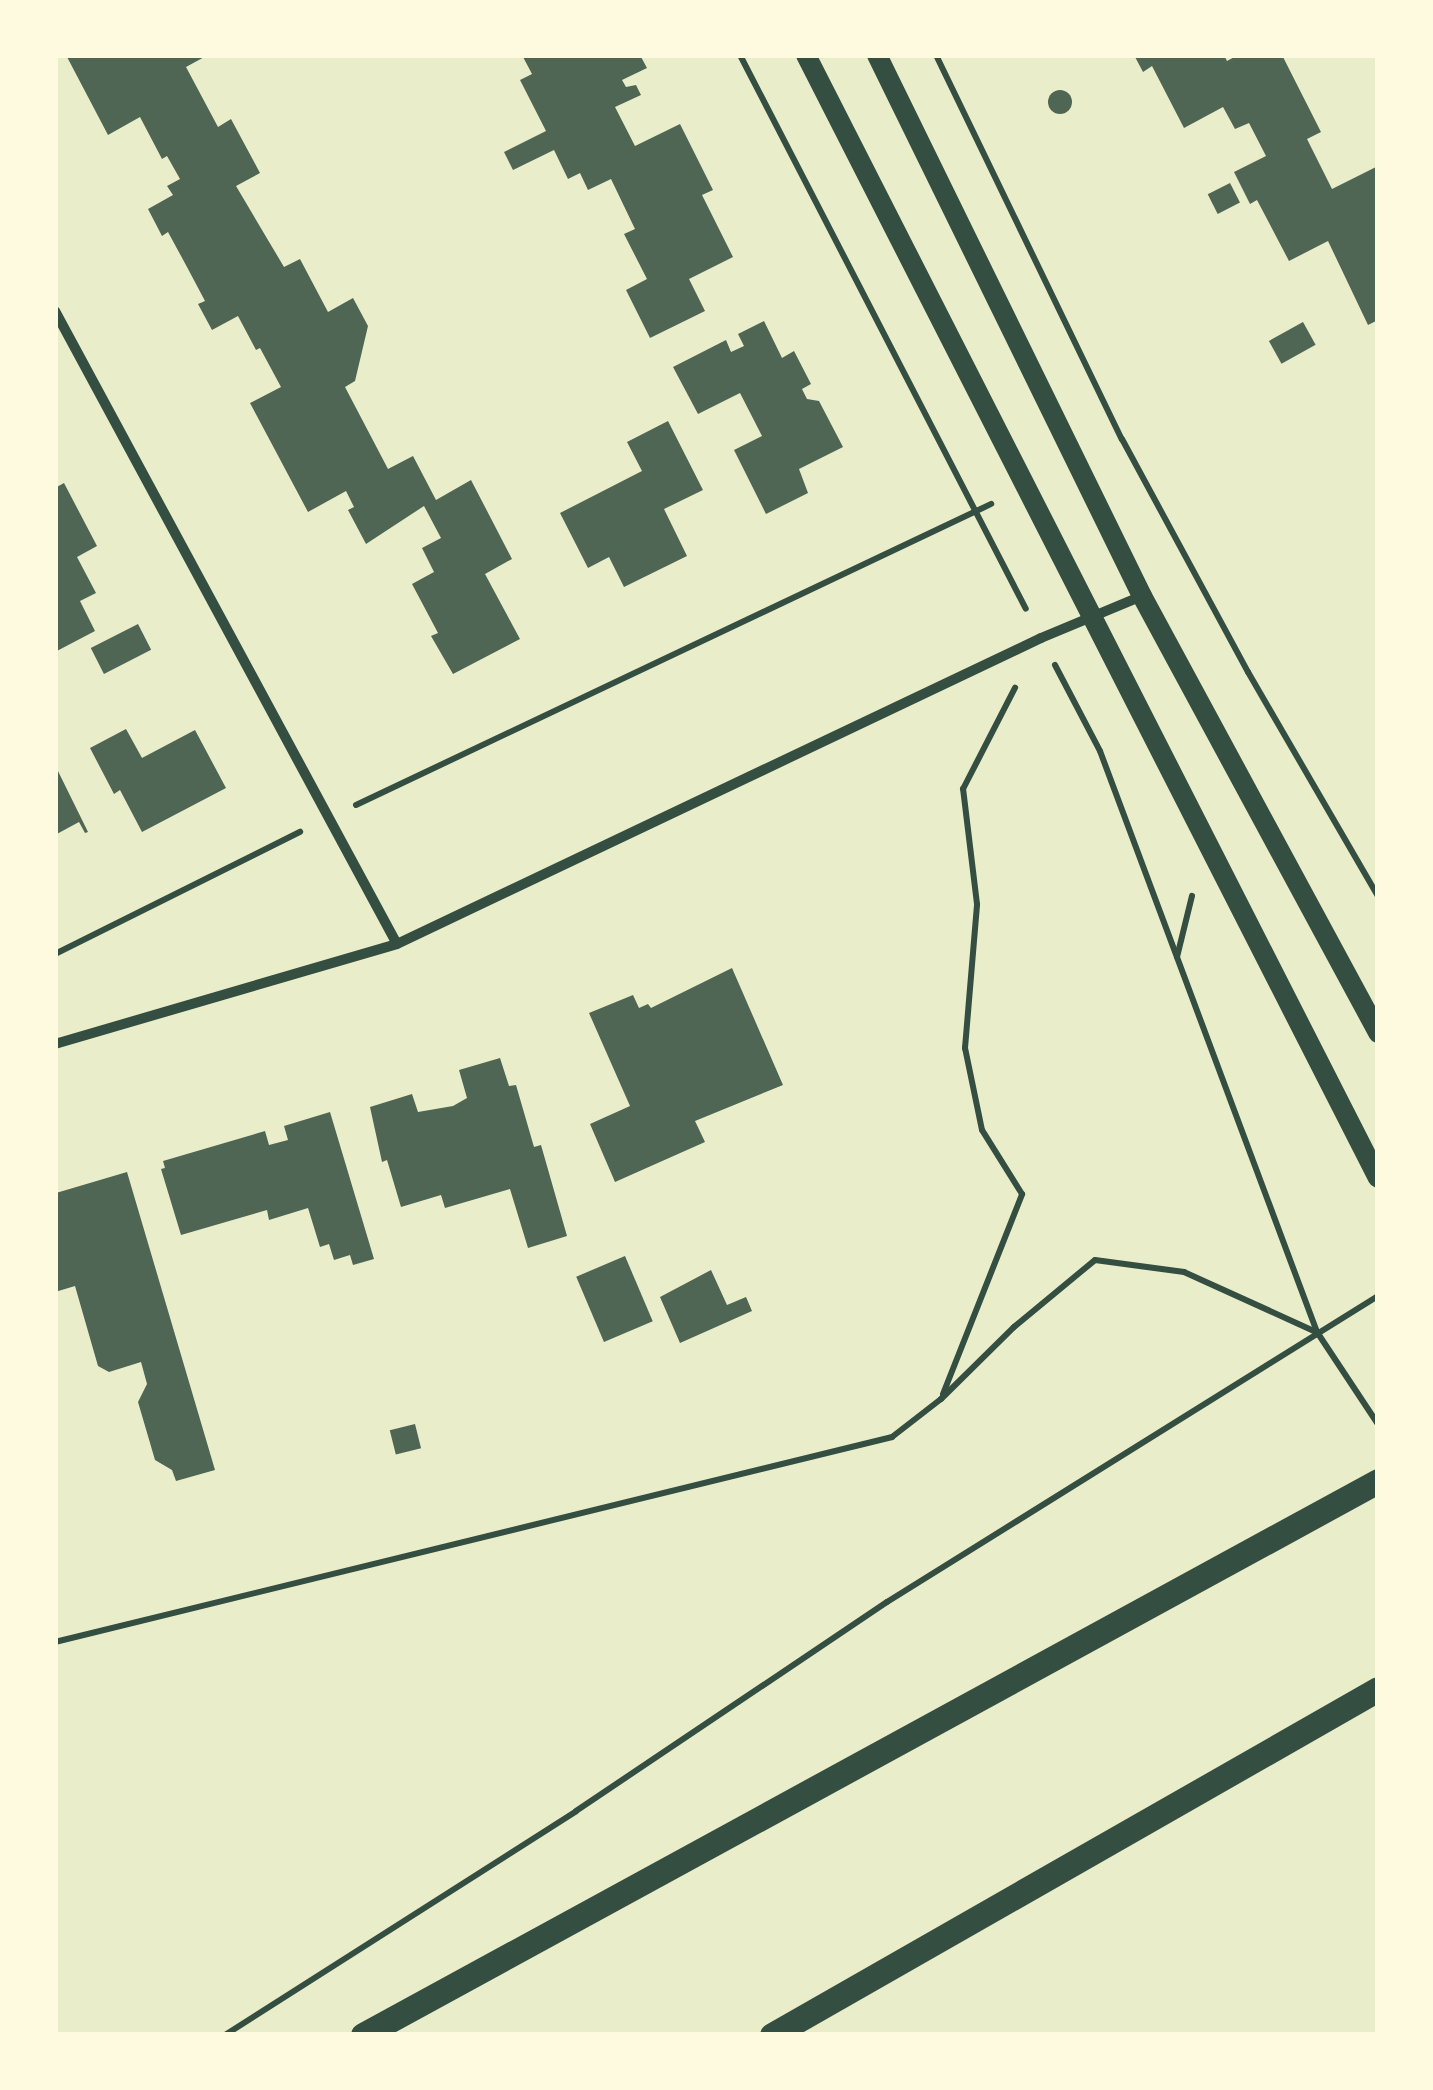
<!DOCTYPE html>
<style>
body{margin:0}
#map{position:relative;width:1433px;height:2090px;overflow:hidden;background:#e9edc9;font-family:"Asap Condensed",sans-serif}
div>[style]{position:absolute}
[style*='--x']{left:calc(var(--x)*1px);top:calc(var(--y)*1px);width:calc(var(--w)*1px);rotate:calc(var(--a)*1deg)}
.building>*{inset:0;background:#4f6655;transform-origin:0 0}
.round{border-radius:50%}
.path>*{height:6px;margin:-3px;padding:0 3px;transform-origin:3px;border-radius:3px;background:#344e41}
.minor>*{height:10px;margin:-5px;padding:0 5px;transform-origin:5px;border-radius:5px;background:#344e41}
.secondary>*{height:20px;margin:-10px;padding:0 10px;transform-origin:10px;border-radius:10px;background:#344e41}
.primary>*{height:25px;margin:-12.5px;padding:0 12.5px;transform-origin:12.5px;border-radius:12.5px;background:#344e41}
span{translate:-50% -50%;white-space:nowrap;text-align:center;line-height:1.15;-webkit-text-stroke:10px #fefae0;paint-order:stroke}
.frame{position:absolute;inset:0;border:58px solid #fefae0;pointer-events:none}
</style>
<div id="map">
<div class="building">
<i style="clip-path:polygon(66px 55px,208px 55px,186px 67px,218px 127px,231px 119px,260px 173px,236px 186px,284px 267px,300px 259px,328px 312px,353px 298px,368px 326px,355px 381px,345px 387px,388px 469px,413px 456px,436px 500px,471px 480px,512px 559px,485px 574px,520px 639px,453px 674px,431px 636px,438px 633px,412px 584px,434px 572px,422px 548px,441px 538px,424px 506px,366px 544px,348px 510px,354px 507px,346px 491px,308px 512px,250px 403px,281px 387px,260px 348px,256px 350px,238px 316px,212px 330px,198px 304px,205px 301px,187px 267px,168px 232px,162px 236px,148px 209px,173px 195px,167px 186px,180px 179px,167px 156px,162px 159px,140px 117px,108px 135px)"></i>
<i style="clip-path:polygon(522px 55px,640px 55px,647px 68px,622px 80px,626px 87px,636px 85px,641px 95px,615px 107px,635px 146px,680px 124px,713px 190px,702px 195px,733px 257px,689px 279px,705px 311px,650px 338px,626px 290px,647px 279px,624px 234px,635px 229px,611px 179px,588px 190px,580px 173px,568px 179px,554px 150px,513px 170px,504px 152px,546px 131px,520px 80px,532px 74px)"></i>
<i style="clip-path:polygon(1134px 55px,1224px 55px,1227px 61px,1238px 55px,1282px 55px,1321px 132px,1307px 139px,1332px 189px,1378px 166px,1378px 320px,1368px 325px,1328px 241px,1289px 261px,1257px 200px,1250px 204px,1234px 172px,1266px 156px,1249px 123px,1235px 129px,1223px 107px,1184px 128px,1152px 66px,1143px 72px)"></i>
<i class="round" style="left:1048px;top:90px;width:24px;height:24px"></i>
<i style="left:1230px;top:183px;width:22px;height:25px;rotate:63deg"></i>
<i style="clip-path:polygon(764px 321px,782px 358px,794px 351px,811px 384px,802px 389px,807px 399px,819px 401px,843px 447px,799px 469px,808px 493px,766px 514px,734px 450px,762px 436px,740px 393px,698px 414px,673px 367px,726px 340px,731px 352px,744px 346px,738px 334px)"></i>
<i style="left:1303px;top:322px;width:26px;height:39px;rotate:61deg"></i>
<i style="clip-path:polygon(668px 421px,703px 490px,664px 509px,687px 556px,624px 587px,609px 557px,588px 568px,560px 513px,642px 471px,627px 442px)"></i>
<i style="clip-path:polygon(64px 483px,97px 546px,77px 557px,96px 593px,80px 601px,95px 631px,55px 652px,55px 488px)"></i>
<i style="left:138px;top:624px;width:29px;height:53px;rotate:63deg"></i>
<i style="clip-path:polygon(126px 729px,142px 758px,195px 730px,226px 788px,142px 832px,120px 790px,114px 794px,90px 748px)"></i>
<i style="clip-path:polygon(55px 765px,88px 832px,85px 833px,79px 822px,55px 835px)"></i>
<i style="clip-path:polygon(732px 968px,783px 1085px,695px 1121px,705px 1142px,615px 1182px,590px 1124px,630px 1106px,589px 1013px,633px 995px,639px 1008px,648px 1004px,651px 1008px)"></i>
<i style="clip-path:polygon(500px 1058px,509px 1086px,516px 1085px,534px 1147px,541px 1145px,567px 1236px,528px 1248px,510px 1189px,445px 1208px,441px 1195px,401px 1207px,387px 1160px,382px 1162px,370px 1107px,412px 1094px,418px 1112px,453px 1106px,467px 1098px,459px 1070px)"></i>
<i style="clip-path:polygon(330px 1112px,374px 1259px,353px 1265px,350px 1255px,334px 1260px,329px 1244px,320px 1247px,308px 1208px,269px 1220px,267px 1210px,181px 1235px,161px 1169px,165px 1168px,163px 1161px,265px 1131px,269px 1145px,288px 1140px,284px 1126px)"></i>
<i style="clip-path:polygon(127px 1172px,215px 1470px,176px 1481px,172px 1470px,155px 1460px,138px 1402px,147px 1384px,141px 1362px,109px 1372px,98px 1366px,75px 1286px,55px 1292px,56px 1193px)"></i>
<i style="left:625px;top:1256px;width:71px;height:53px;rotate:67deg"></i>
<i style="clip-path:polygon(711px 1270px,727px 1305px,746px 1297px,752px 1311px,680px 1343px,660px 1297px)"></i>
<i style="left:415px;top:1424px;width:25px;height:26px;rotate:76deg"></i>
</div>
<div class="path">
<i style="--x:740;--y:55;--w:623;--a:62.7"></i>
<i style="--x:936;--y:55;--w:427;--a:64.2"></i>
<i style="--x:1122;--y:439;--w:265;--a:61.6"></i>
<i style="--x:1248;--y:672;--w:259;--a:59.9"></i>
<i style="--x:1055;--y:665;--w:97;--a:62.4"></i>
<i style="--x:1100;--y:751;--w:620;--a:69.52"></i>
<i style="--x:1317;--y:1332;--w:110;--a:56.5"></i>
<i style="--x:356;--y:805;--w:703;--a:-25.36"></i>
<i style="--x:55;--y:954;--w:274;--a:-26.5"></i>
<i style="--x:1177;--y:957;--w:63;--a:-76.2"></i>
<i style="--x:943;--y:1394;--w:215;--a:-68.4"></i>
<i style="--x:1022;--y:1194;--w:75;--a:-122"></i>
<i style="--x:982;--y:1130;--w:84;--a:-101.7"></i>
<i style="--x:965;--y:1048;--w:144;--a:-85.2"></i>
<i style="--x:977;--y:904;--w:116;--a:-96.9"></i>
<i style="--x:963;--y:789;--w:114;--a:-62.8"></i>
<i style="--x:55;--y:1642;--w:862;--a:-13.76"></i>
<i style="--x:892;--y:1437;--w:62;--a:-37.8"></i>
<i style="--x:941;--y:1399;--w:103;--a:-44.6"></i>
<i style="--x:1014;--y:1327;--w:105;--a:-39.6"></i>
<i style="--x:1095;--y:1260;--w:90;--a:7.7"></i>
<i style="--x:1184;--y:1272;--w:145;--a:24.4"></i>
<i style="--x:225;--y:2035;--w:416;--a:-32.5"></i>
<i style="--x:576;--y:1811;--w:375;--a:-33.9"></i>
<i style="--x:887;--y:1602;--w:579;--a:-31.93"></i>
</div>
<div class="minor">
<i style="--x:55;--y:311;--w:719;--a:61.62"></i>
<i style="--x:55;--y:1044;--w:356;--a:-16.3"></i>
<i style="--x:397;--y:944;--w:713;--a:-25.41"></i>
<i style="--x:1041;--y:638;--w:109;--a:-22.6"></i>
</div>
<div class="secondary">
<i style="--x:806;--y:55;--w:1260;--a:63.01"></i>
<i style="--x:877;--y:55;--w:602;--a:63.9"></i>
<i style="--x:1142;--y:596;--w:497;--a:61.6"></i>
</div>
<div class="primary">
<i style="--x:363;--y:2035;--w:1156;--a:-28.63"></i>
<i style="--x:772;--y:2035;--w:698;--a:-29.72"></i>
</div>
<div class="frame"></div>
</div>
